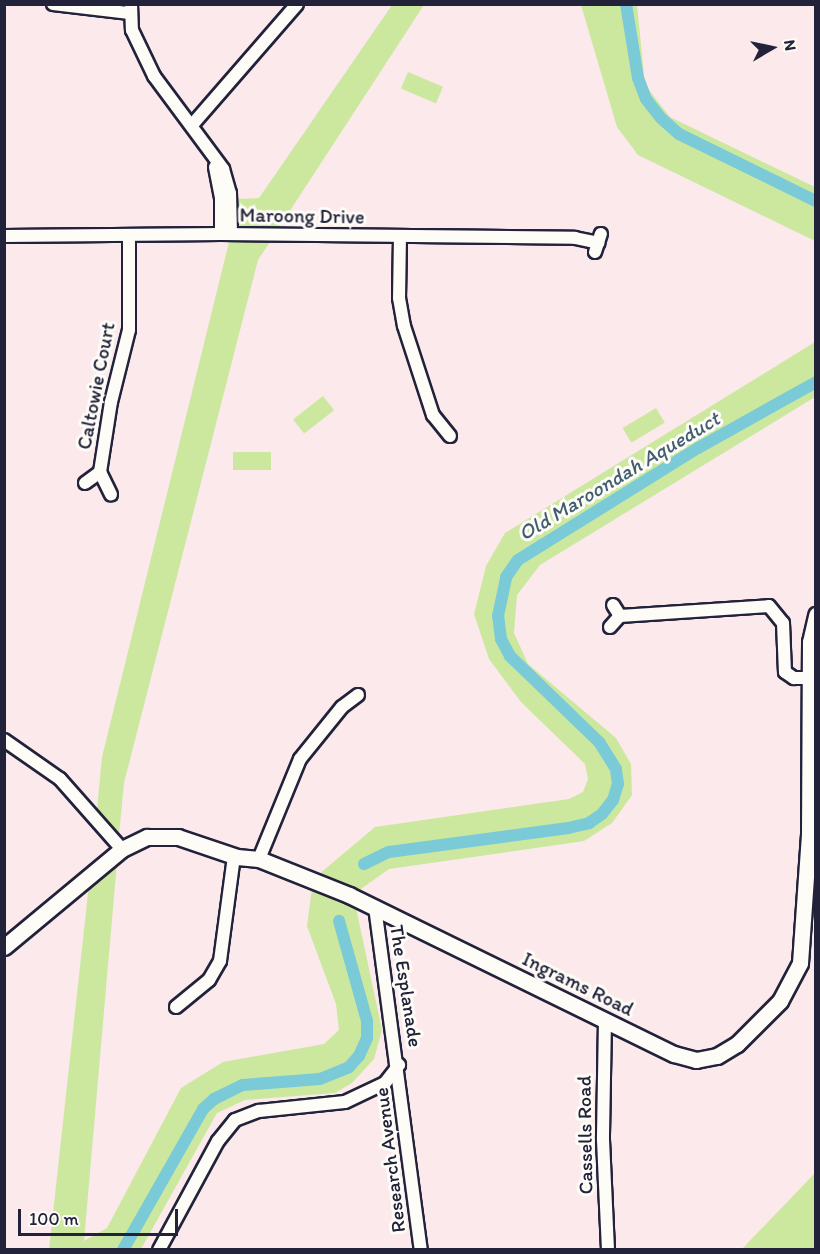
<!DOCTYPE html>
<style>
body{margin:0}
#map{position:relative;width:820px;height:1254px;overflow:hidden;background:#fbe9ec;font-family:Itim,sans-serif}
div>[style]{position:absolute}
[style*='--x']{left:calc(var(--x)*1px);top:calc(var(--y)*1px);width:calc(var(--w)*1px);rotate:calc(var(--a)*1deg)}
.green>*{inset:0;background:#cce89f;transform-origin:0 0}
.canal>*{height:12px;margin:-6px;padding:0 6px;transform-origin:6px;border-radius:6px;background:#7bcad7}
.roads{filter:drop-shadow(2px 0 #22223b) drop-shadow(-2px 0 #22223b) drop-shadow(0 2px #22223b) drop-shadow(0 -2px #22223b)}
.minor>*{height:12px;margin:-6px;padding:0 6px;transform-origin:6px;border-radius:6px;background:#fdfcf7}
.tertiary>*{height:15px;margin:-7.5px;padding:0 7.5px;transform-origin:7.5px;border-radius:7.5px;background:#fdfcf7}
span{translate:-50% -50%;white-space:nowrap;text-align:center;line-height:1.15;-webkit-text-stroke:6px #fdfcf7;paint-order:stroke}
.street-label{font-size:20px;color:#22223b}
.water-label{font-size:21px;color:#415d72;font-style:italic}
.frame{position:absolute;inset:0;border:6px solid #22223b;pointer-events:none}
.north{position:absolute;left:742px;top:18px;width:60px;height:60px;-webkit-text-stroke:4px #fdfcf7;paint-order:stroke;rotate:81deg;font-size:16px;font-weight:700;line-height:24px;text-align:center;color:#22223b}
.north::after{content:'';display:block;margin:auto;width:21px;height:27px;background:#22223b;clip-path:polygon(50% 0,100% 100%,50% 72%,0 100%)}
.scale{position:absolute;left:18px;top:1209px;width:160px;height:27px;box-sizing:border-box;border:3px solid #22223b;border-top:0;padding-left:8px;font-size:18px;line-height:21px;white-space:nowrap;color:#22223b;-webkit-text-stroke:4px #fdfcf7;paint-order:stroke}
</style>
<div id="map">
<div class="green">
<i style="clip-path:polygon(392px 5px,424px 5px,278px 229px,243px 228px,235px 222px,236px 199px,259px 198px)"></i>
<i style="clip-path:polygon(581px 5px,637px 5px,645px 85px,670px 117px,815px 187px,815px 241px,638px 155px,617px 127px)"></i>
<i style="left:408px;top:72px;width:38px;height:18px;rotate:23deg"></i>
<i style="clip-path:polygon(229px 242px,270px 242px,258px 260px,124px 783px,119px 835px,97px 809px,102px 757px)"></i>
<i style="clip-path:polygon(815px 342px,815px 397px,540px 565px,517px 595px,514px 633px,528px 664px,616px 738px,631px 764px,632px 795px,612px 823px,584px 841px,389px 869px,358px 891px,318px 875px,375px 827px,569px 799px,583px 792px,588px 779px,585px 764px,521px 702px,489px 659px,474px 614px,486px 566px,505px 533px)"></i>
<i style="left:323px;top:396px;width:18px;height:38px;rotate:52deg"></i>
<i style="left:656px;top:408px;width:17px;height:39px;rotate:59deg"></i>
<i style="left:233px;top:452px;width:38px;height:18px"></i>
<i style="clip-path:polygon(117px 862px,84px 1241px,107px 1228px,181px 1088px,223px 1062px,324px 1044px,339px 1030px,336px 1004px,307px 926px,312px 888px,355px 903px,382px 1030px,374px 1059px,352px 1083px,335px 1093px,245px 1100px,217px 1113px,141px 1249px,49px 1250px,89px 884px)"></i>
<i style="clip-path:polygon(815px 1173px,815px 1249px,742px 1249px)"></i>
</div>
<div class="canal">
<i style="--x:626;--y:4;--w:75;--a:80.8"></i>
<i style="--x:638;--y:78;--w:22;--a:69"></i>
<i style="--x:646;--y:99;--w:24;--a:52"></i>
<i style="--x:661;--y:118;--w:24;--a:42"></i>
<i style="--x:679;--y:134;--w:153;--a:26.1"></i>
<i style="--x:364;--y:864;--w:28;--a:-26"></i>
<i style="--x:389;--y:852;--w:181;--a:-7.6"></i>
<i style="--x:568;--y:828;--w:22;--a:-13"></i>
<i style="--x:589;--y:823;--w:16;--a:-35"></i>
<i style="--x:602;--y:814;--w:18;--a:-52"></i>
<i style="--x:613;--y:800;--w:17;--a:-73"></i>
<i style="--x:618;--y:784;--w:15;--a:-98"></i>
<i style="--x:616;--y:769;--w:31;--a:-122"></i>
<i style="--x:600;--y:743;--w:125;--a:-136"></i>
<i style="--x:510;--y:656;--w:19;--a:-118"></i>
<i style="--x:501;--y:639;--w:23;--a:-97"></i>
<i style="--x:498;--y:616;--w:40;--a:-78"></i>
<i style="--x:506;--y:577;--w:21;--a:-55"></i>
<i style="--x:518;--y:560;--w:28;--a:-32"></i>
<i style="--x:542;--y:545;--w:184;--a:-31.9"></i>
<i style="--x:698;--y:448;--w:135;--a:-29.2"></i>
<i style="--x:123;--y:1250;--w:162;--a:-60.4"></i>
<i style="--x:203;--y:1109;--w:15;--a:-42"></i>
<i style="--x:214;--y:1099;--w:32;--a:-26"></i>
<i style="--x:243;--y:1085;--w:77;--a:-4.5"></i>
<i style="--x:320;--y:1079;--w:31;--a:-22"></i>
<i style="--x:349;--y:1067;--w:15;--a:-48"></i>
<i style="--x:359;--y:1056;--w:20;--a:-66"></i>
<i style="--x:367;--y:1038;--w:17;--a:-90"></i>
<i style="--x:367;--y:1021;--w:104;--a:-105.6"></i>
</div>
<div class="roads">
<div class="minor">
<i style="--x:53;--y:4;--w:77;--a:6.8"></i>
<i style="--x:131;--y:4;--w:26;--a:88"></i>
<i style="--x:132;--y:30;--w:51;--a:64.4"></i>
<i style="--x:154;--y:76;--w:116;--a:53.4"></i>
<i style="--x:223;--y:169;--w:25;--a:74"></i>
<i style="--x:230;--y:193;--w:41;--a:88.6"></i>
<i style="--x:192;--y:125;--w:160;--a:-49"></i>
<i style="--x:215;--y:167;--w:32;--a:79"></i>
<i style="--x:221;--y:198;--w:36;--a:90"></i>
<i style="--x:4;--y:236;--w:217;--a:-0.5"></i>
<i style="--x:221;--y:234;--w:354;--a:0.6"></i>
<i style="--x:575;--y:238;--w:24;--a:12"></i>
<i style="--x:400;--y:236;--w:62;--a:90.9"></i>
<i style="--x:399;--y:298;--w:28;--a:80"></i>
<i style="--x:404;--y:326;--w:94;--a:72"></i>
<i style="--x:433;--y:415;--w:27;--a:51"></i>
<i style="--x:595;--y:252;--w:19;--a:-72"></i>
<i style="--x:100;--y:472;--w:71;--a:-81.1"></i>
<i style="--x:111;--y:402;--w:74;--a:-76"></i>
<i style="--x:129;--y:330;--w:94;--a:-90"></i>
<i style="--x:85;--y:483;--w:19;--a:-36"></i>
<i style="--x:100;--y:472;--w:25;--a:64"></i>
<i style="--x:620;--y:616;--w:149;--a:-3.8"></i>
<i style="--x:769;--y:606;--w:22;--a:51"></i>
<i style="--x:783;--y:623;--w:49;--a:87.7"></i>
<i style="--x:785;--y:672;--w:11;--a:34"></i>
<i style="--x:794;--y:678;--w:15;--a:0"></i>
<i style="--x:610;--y:627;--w:15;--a:-48"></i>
<i style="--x:620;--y:616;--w:13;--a:-122"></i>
<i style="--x:4;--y:740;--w:68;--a:34.9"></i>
<i style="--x:60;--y:779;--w:94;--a:48.5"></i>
<i style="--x:259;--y:859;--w:108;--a:-67.7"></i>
<i style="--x:300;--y:759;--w:67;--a:-51.1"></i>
<i style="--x:342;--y:707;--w:20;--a:-37"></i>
<i style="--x:375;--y:907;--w:346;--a:82.4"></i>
<i style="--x:176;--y:1007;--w:43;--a:-39.3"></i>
<i style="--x:209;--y:980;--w:22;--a:-60"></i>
<i style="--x:220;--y:961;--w:106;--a:-82.4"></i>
<i style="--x:605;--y:1020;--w:120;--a:91"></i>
<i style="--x:603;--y:1140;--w:110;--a:87.4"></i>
<i style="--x:159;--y:1250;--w:124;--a:-61.6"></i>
<i style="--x:218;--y:1141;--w:27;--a:-51"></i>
<i style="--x:235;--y:1120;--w:26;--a:-21"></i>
<i style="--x:259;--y:1111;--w:86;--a:-6"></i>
<i style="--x:345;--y:1102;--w:44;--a:-25.4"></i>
<i style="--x:385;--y:1083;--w:23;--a:-52"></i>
</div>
<div class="tertiary">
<i style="--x:4;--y:947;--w:153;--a:-39.7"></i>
<i style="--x:122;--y:849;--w:28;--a:-26"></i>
<i style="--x:147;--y:837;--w:31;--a:0"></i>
<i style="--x:178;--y:837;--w:62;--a:18.7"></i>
<i style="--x:237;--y:857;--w:22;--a:5"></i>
<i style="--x:259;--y:859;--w:97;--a:21.8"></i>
<i style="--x:349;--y:895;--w:362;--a:26.1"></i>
<i style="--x:674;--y:1054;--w:23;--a:15"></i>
<i style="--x:696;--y:1060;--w:21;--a:-11"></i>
<i style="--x:717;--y:1056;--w:23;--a:-31"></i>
<i style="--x:737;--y:1044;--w:61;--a:-45"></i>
<i style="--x:780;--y:1001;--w:43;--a:-62.2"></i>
<i style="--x:800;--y:963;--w:130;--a:-86"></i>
<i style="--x:809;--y:833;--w:191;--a:-89.7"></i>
<i style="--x:810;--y:642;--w:28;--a:-77"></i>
</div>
</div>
<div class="street-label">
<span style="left:302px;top:216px;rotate:1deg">Maroong Drive</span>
<span style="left:96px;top:386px;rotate:-79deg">Caltowie Court</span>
<span style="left:578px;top:984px;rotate:26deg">Ingrams Road</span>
<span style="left:406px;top:986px;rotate:81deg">The Esplanade</span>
<span style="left:585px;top:1135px;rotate:-91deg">Cassells Road</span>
<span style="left:390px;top:1160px;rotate:-97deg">Research Avenue</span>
</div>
<div class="water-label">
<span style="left:619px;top:476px;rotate:-31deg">Old Maroondah Aqueduct</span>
</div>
<div class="frame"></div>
<div class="north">N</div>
<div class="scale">100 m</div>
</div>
